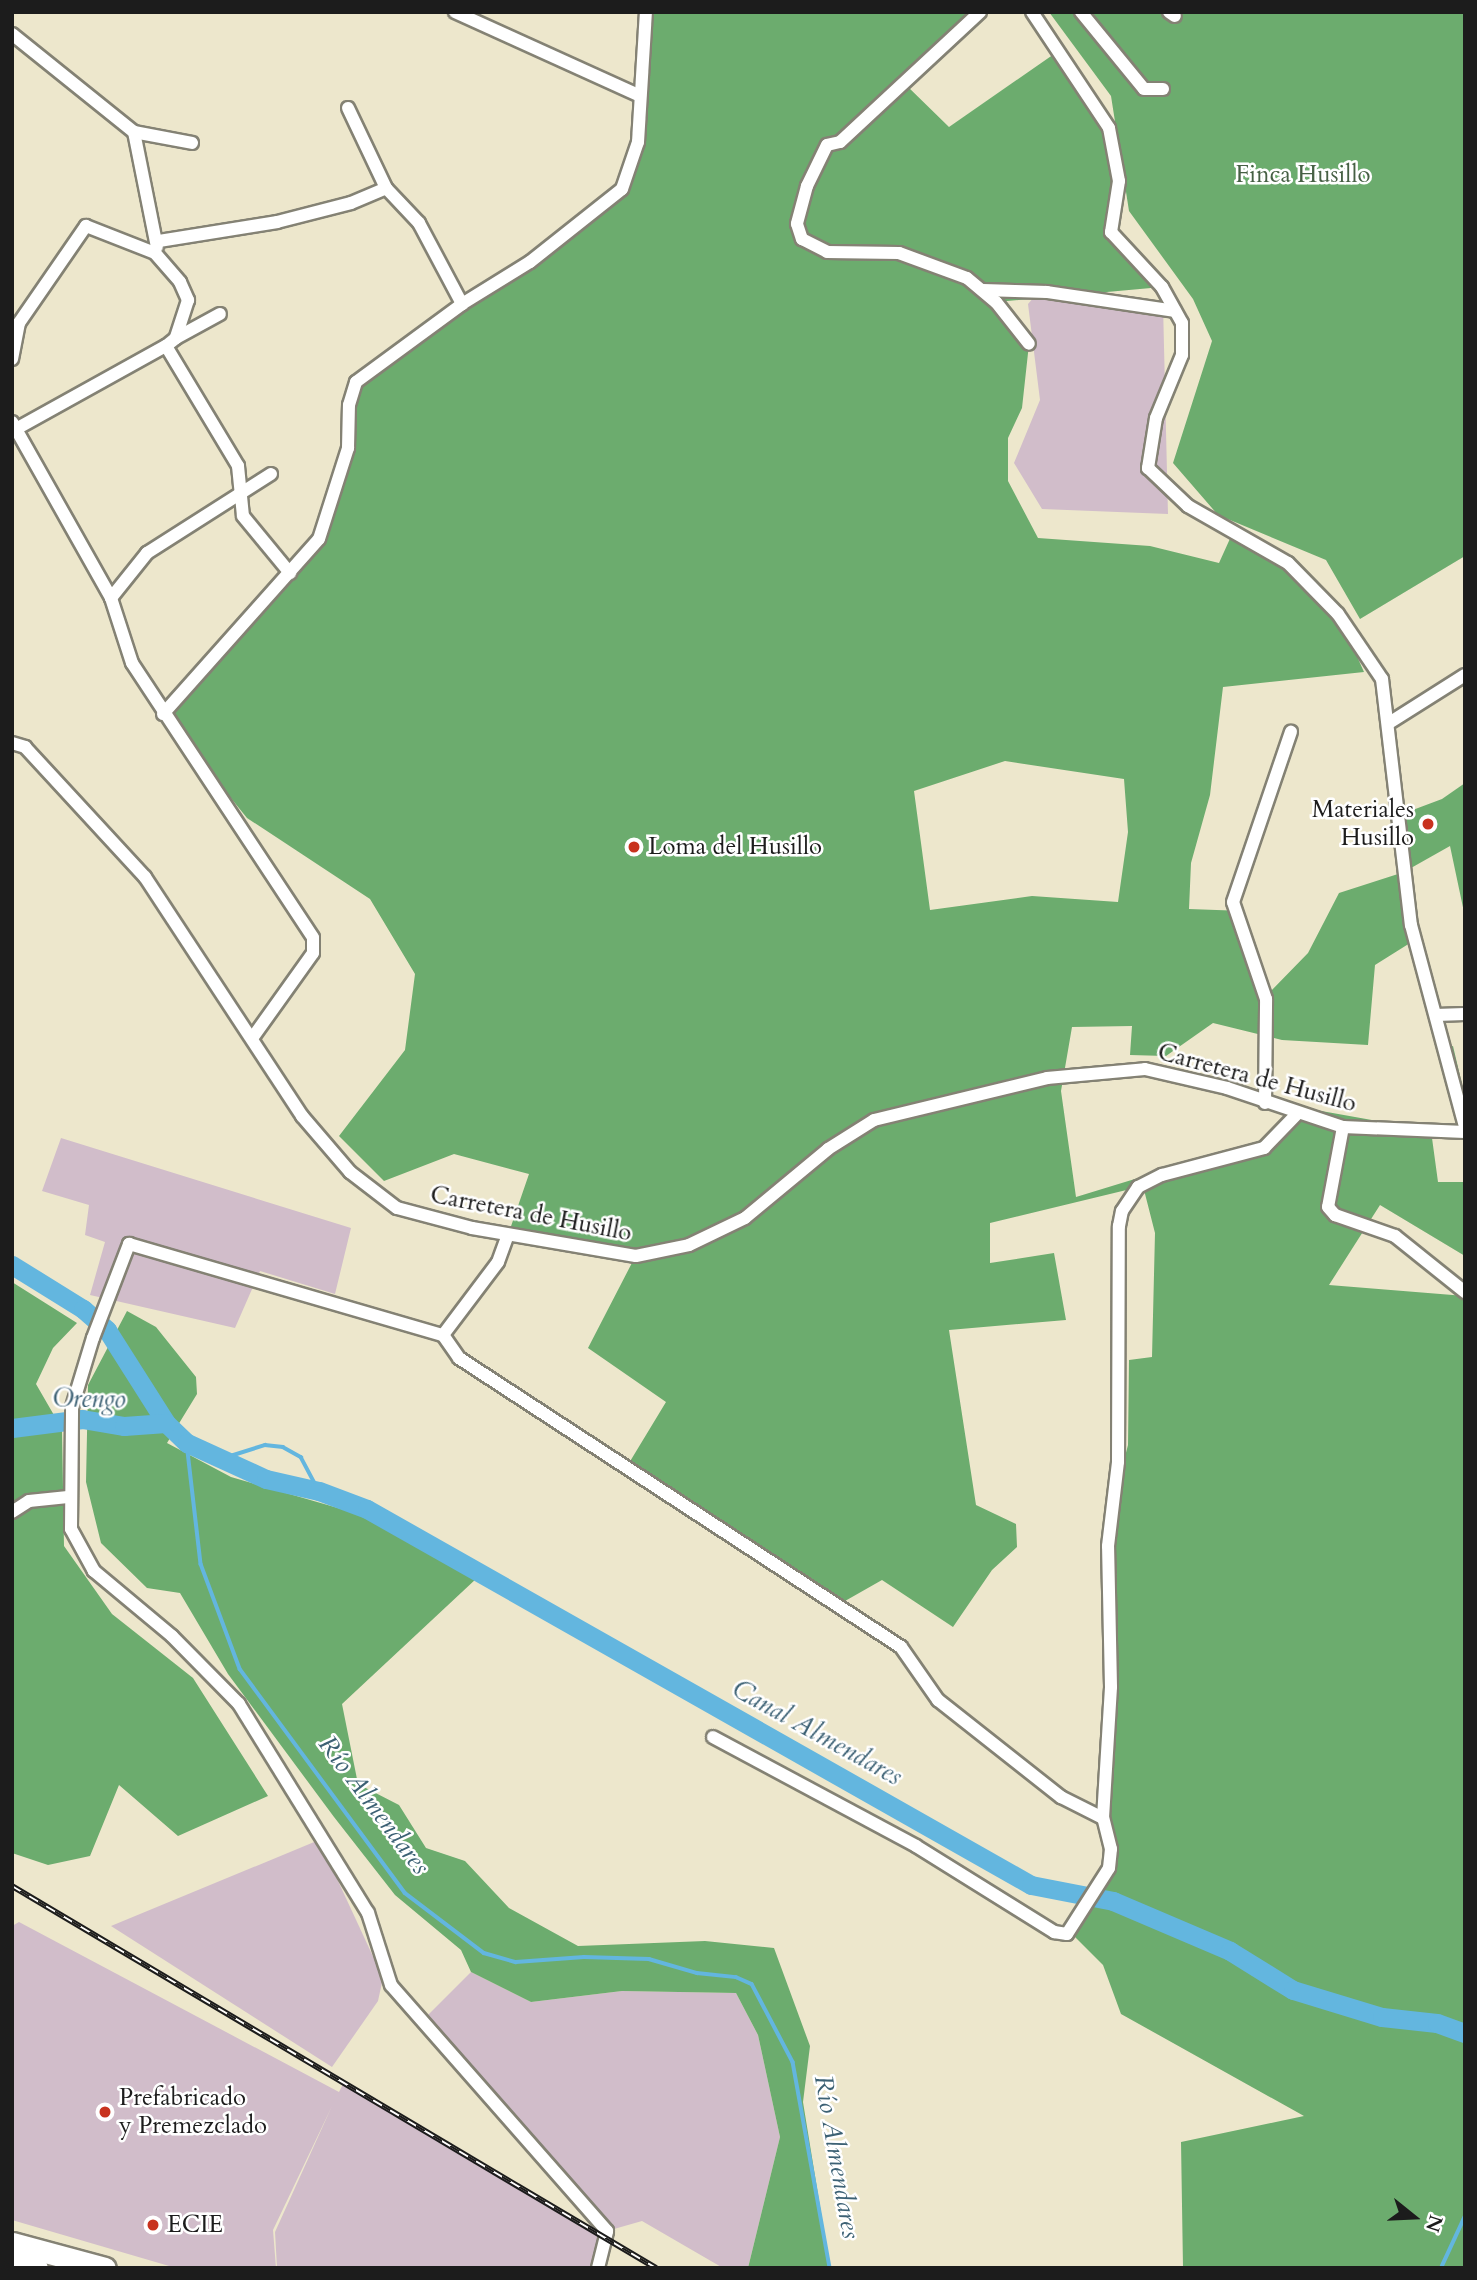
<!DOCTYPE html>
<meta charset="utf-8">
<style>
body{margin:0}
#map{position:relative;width:1477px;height:2280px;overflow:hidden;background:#ede7cc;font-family:Cardo,serif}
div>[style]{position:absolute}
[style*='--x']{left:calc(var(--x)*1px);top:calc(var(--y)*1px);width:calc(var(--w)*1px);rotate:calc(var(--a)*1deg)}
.industrial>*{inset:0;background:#d1bdca}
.forest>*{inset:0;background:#6cac6e}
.stream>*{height:3.5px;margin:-1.75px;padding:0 1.75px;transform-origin:1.75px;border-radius:1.75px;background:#63b6df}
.river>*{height:19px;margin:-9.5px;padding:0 9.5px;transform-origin:9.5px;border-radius:9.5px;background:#63b6df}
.roads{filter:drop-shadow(2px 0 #848274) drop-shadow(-2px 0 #848274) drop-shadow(0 2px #848274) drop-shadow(0 -2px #848274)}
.minor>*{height:12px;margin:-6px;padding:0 6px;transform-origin:6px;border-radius:6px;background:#fff}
.trunk>*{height:21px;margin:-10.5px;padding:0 10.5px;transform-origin:10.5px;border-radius:10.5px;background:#fff}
.rail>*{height:6px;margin-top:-3px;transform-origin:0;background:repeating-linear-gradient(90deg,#fff 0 10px,#1c1c1c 0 20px);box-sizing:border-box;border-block:2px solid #1c1c1c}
.dots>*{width:19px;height:19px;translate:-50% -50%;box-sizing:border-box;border:4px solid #fff;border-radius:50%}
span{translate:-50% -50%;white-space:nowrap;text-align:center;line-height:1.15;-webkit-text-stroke:5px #fff;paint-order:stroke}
.park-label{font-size:24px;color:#466044}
.poi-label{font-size:24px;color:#1c1c1c}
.right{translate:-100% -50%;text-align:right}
.left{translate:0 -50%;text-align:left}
.street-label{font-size:24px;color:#1c1c1c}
.water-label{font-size:26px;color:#3c6174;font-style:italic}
.frame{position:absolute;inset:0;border:14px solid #1c1c1c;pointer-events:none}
.north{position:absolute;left:1379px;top:2182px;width:70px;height:70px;-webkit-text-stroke:5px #fff;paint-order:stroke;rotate:108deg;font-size:19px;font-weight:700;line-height:28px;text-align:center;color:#1c1c1c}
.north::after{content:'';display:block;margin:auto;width:24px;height:32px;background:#1c1c1c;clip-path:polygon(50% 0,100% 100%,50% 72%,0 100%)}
</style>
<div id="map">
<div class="industrial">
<i style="clip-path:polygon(1041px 289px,1163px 304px,1168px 514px,1042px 509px,1014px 463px,1040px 400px,1028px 304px)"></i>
<i style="clip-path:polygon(61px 1138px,351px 1228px,335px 1294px,260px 1271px,235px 1328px,90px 1295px,105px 1242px,85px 1235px,89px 1205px,42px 1191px)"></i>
<i style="clip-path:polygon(319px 1840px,383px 1978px,378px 2001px,332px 2067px,111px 1926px)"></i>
<i style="clip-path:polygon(19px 1922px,339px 2092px,344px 2082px,607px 2240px,595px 2268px,277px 2268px,275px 2232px,332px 2106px,273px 2230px,276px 2268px,176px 2268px,12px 2220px,12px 1926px)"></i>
<i style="clip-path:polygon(471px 1972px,531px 2002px,622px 1991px,736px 1993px,758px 2035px,780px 2137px,748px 2268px,723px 2268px,642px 2221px,607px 2231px,422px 2021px)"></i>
</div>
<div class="forest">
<i style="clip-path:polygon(evenodd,646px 12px,980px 12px,905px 84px,949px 127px,1057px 52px,1098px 109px,1119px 181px,1112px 232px,1162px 287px,996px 302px,1029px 344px,1022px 408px,1008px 438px,1008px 481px,1038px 538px,1150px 546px,1219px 563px,1233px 532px,1288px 563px,1338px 614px,1364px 672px,1223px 687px,1210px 795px,1191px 863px,1189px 909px,1244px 911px,1270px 992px,1308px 953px,1339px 893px,1398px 874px,1402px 814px,1442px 799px,1465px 783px,1465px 917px,1450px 846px,1411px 868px,1418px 938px,1375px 965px,1368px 1045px,1282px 1040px,1213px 1023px,1166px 1056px,1130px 1055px,1132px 1026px,1072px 1027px,1061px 1091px,1076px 1197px,1259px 1141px,1299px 1107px,1411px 1127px,1457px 1125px,1438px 1049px,1453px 1046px,1465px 1097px,1465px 1137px,1432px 1138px,1438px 1182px,1465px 1182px,1465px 1256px,1380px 1205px,1329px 1285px,1465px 1296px,1465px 2268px,1183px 2268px,1181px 2142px,1304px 2116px,1121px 2014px,1103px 1965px,1067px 1929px,1109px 1868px,1103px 1818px,1114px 1499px,1128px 1445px,1129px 1360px,1152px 1357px,1155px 1233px,1143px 1186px,990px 1223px,990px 1263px,1054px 1253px,1066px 1320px,949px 1330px,976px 1505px,1016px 1524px,1017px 1547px,992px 1570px,953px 1627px,882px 1580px,838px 1605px,626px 1468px,666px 1402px,588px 1348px,635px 1257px,508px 1235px,529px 1174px,454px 1154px,384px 1181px,339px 1136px,405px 1050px,415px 974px,370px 899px,247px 818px,163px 714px,261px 606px,330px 516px,356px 382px,621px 189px,638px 142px,646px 12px,1005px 761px,1124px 779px,1128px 832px,1118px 902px,1032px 896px,930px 910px,914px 791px,1005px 761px)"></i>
<i style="clip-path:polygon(1049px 12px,1465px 12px,1465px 556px,1360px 619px,1326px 560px,1218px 515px,1173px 463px,1212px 341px,1193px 299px,1129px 211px,1111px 96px)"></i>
<i style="clip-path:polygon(12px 1282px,77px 1323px,53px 1348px,36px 1384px,62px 1429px,64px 1546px,112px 1614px,193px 1678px,268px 1796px,178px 1836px,119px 1785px,90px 1856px,48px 1865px,12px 1853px)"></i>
<i style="clip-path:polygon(127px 1311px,156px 1327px,196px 1377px,197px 1394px,167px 1443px,231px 1477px,376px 1519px,477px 1578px,342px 1704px,358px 1784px,399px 1805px,426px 1848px,465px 1861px,509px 1908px,578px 1946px,705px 1941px,774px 1948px,810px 2046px,803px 2102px,830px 2268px,748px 2268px,780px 2137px,758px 2035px,736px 1993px,622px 1991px,531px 2002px,471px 1972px,461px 1950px,395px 1895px,334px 1817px,228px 1674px,180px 1593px,147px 1588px,101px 1543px,86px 1482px,88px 1385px)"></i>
</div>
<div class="stream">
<i style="--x:187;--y:1443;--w:122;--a:83.4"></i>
<i style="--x:201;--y:1564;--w:112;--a:69.6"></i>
<i style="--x:240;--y:1669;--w:278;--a:53.6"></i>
<i style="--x:405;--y:1893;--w:99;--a:37.2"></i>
<i style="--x:484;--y:1953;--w:33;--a:16"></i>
<i style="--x:516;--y:1962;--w:68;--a:-4.2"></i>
<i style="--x:584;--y:1957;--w:65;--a:1.8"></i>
<i style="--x:649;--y:1959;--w:50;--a:16.3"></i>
<i style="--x:697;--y:1973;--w:39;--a:6"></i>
<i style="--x:736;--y:1977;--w:17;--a:24"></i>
<i style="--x:752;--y:1984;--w:88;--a:62.3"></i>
<i style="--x:793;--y:2062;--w:209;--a:79.8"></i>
<i style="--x:224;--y:1458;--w:43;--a:-17.6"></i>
<i style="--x:265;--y:1445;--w:18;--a:6"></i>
<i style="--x:283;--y:1447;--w:21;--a:29"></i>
<i style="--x:301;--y:1457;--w:38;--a:62"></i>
<i style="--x:1441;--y:2268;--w:57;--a:-65.2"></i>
</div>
<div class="river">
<i style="--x:12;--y:1265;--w:84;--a:31.8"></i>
<i style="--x:83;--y:1309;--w:32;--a:41"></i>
<i style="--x:107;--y:1330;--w:110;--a:57.6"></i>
<i style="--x:166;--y:1423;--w:29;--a:44"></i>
<i style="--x:187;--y:1443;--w:87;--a:24.5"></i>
<i style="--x:266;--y:1479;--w:54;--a:12.8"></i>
<i style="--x:319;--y:1491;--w:51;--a:20.6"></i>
<i style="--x:367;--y:1509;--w:763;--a:29.52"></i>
<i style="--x:1031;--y:1885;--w:84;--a:11"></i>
<i style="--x:1113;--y:1901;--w:127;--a:23.1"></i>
<i style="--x:1230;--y:1951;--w:74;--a:31.8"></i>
<i style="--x:1293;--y:1990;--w:93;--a:16.9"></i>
<i style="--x:1382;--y:2017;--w:55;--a:6.2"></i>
<i style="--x:1437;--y:2023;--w:30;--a:20"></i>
<i style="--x:12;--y:1428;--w:71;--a:-7.3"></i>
<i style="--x:82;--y:1419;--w:43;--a:9.5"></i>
<i style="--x:124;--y:1426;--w:42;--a:-4.1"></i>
</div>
<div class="roads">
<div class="minor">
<i style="--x:455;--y:12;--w:203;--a:24.4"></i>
<i style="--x:980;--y:12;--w:191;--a:137.1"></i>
<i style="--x:840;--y:142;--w:13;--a:167"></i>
<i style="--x:827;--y:145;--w:46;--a:116"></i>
<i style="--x:807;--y:186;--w:39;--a:105"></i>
<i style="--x:797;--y:224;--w:16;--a:72"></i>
<i style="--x:802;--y:239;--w:28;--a:27"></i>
<i style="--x:827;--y:252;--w:72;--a:0.8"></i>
<i style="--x:899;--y:253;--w:72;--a:20.2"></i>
<i style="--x:967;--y:278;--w:38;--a:40"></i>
<i style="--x:996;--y:302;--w:53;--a:51.8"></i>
<i style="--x:1032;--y:12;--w:139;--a:56.4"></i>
<i style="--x:1109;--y:128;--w:54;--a:79.3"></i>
<i style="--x:1119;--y:181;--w:52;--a:98.9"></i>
<i style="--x:1111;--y:232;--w:75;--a:47.2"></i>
<i style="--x:1162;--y:287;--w:41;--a:60.9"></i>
<i style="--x:1182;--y:323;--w:32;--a:90"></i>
<i style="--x:1182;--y:355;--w:68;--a:112.4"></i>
<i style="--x:1156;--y:418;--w:51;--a:99.1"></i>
<i style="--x:1148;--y:468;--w:55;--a:43.5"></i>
<i style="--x:1188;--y:506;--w:115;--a:29.7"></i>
<i style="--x:1288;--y:563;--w:71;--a:45.6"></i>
<i style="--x:1338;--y:614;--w:78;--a:55.9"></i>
<i style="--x:1382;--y:679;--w:248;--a:83.3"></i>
<i style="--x:1411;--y:925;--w:209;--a:75"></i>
<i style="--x:1081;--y:12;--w:99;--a:50.7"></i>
<i style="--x:1144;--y:89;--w:19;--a:0"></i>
<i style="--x:1169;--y:12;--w:7;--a:34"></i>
<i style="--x:12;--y:34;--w:156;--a:38.8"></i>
<i style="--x:134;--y:132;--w:59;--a:10.7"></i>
<i style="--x:348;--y:108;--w:89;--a:64.6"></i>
<i style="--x:386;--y:188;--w:48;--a:46.7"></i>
<i style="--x:419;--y:223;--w:92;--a:62"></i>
<i style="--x:134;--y:132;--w:117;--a:78.7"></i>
<i style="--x:159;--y:241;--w:120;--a:-9.1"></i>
<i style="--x:277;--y:222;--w:76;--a:-14.4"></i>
<i style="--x:351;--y:203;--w:38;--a:-23"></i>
<i style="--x:983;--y:290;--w:64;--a:1.8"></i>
<i style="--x:1047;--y:292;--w:129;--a:8.4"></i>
<i style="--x:176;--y:338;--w:50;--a:-28.6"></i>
<i style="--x:12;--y:359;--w:37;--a:-79"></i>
<i style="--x:19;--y:323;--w:118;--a:-55.4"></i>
<i style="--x:86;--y:226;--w:74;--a:21.4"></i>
<i style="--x:155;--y:253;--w:38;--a:49"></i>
<i style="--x:180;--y:282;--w:20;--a:66"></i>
<i style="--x:188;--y:300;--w:40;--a:108"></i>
<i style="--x:176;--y:338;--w:13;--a:141"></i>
<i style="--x:166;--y:346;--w:140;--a:59"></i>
<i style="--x:238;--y:466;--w:50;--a:84.3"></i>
<i style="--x:243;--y:516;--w:74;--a:50.5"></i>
<i style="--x:12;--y:422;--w:202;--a:60.6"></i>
<i style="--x:111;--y:598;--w:68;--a:72.1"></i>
<i style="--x:132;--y:663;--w:329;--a:56.6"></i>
<i style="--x:313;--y:938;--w:15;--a:90"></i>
<i style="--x:313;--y:953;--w:103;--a:125.5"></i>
<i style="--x:16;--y:429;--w:171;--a:-29"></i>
<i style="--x:111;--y:598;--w:58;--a:-51.3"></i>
<i style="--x:147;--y:553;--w:147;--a:-32.5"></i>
<i style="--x:163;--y:714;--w:234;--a:-48.3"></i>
<i style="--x:319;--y:539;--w:96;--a:-72.3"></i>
<i style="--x:348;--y:448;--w:43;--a:-88.7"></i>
<i style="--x:349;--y:405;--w:24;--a:-73"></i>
<i style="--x:356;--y:382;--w:132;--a:-36.3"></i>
<i style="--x:462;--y:304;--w:80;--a:-31.7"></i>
<i style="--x:530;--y:262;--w:117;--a:-38.4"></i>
<i style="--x:622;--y:189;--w:50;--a:-71.2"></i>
<i style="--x:638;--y:142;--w:130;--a:-86.5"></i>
<i style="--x:1389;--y:723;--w:90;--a:-32.3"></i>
<i style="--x:12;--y:743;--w:14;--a:17"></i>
<i style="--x:25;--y:747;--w:177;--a:47.3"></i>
<i style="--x:145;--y:877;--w:286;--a:56.7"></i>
<i style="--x:302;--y:1116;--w:74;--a:49.4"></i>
<i style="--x:350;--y:1172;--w:59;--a:37.5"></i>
<i style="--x:397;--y:1208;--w:78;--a:14.9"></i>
<i style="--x:472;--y:1228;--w:166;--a:9.7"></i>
<i style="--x:636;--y:1256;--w:54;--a:-11.7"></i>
<i style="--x:689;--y:1245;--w:62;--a:-25.7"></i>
<i style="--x:745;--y:1218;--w:108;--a:-39.7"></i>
<i style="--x:828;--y:1149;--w:54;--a:-32.2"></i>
<i style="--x:874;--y:1120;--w:178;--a:-13.6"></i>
<i style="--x:1047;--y:1078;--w:98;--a:-5.2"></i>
<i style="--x:1145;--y:1069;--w:84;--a:13"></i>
<i style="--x:1227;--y:1088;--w:122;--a:18.6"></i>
<i style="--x:1343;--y:1127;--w:122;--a:2.3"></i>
<i style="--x:1436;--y:1015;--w:29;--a:-2"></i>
<i style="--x:1265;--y:1103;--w:104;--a:-89.4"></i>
<i style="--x:1266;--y:999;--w:102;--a:-108.8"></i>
<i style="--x:1233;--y:902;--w:180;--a:-71.2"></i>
<i style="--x:1343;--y:1127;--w:81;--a:100.6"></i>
<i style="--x:1328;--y:1207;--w:11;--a:49"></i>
<i style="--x:1335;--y:1215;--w:64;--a:19.3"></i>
<i style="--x:1395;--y:1236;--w:90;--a:38.7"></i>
<i style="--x:443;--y:1335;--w:91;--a:-53"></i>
<i style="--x:498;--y:1262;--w:29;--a:-70"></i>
<i style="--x:12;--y:1512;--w:20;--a:-33"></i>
<i style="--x:29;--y:1501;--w:39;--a:-6"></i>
<i style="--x:713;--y:1737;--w:230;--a:28.2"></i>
<i style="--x:916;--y:1846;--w:163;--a:31.9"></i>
<i style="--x:1054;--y:1932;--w:13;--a:9"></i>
<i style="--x:1067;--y:1934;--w:78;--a:-57.5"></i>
<i style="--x:1109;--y:1868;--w:19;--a:-84"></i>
<i style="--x:1111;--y:1849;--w:32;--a:-104"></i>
<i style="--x:1103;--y:1818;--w:131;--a:-86.5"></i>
<i style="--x:1111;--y:1687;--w:141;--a:-91.2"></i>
<i style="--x:1108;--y:1546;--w:85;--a:-83.2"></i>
<i style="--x:1118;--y:1462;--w:236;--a:-89.8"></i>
<i style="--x:1119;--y:1226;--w:15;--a:-79"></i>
<i style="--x:1122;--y:1211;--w:29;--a:-56"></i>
<i style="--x:1138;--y:1187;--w:27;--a:-27"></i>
<i style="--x:1162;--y:1175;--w:106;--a:-14.8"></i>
<i style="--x:1264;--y:1148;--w:47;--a:-45.9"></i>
<i style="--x:598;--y:2268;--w:38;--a:-76"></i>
<i style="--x:607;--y:2231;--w:327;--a:-131.3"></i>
<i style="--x:391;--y:1985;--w:76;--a:-107.7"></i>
<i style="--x:368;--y:1913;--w:246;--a:-121.7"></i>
<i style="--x:239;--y:1704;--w:95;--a:-134.6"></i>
<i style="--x:172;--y:1636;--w:102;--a:-140.2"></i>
<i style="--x:94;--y:1571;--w:48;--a:-118.7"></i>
<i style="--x:71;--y:1529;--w:122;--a:-89.5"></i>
<i style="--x:72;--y:1407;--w:72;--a:-73.1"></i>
<i style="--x:93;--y:1338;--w:101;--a:-69"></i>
<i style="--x:129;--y:1244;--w:327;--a:16.2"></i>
<i style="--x:443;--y:1335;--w:28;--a:55"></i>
<i style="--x:459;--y:1358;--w:528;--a:33.18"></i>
<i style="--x:901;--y:1647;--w:65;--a:55.1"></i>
<i style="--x:938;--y:1700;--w:157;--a:38.3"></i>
<i style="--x:1061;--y:1797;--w:47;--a:26.6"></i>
</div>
<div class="trunk">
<i style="--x:12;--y:2243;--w:96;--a:15"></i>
<i style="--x:12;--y:2261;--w:26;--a:16"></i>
</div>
</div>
<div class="rail">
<i style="--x:12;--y:1886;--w:749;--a:30.68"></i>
</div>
<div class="dots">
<i style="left:1428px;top:824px;background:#c8321e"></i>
<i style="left:634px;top:847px;background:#c8321e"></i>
<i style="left:105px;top:2112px;background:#c8321e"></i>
<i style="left:153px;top:2225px;background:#c8321e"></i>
</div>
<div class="park-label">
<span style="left:1303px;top:175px">Finca Husillo</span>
</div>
<div class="poi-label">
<span class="right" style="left:1414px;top:824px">Materiales<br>Husillo</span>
<span class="left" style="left:648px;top:847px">Loma del Husillo</span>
<span class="left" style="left:119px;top:2112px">Prefabricado<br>y Premezclado</span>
<span class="left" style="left:167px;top:2225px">ECIE</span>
</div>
<div class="street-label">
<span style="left:1257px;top:1078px;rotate:15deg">Carretera de Husillo</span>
<span style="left:531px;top:1214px;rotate:11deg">Carretera de Husillo</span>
</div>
<div class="water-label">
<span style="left:89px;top:1399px;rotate:1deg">Orengo</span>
<span style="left:817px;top:1733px;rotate:29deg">Canal Almendares</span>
<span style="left:374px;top:1805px;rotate:53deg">Río Almendares</span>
<span style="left:837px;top:2157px;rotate:80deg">Río Almendares</span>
</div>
<div class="frame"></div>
<div class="north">N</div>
</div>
